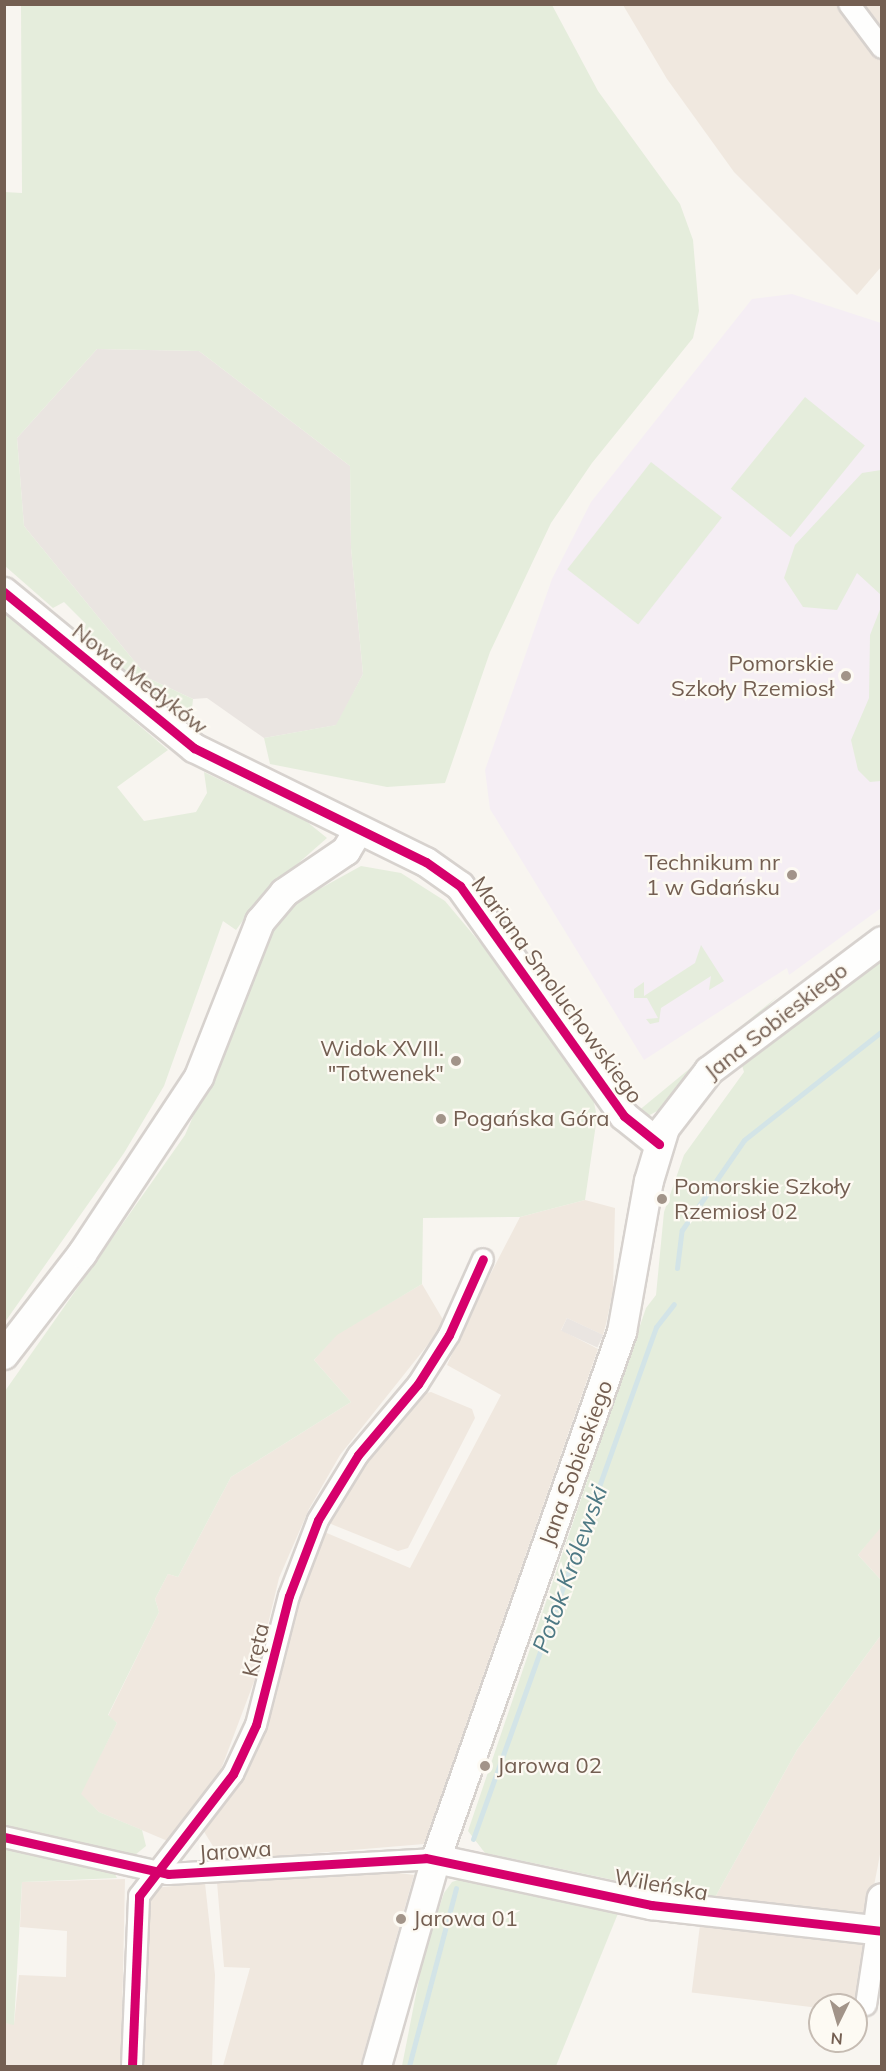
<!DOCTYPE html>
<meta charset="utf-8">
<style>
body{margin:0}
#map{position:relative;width:886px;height:2071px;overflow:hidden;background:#f8f5f0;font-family:Mulish,sans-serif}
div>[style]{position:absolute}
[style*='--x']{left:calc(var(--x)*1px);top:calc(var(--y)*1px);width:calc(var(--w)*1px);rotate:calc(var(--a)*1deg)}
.residential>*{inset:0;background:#f0e8df;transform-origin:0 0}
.industrial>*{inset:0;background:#eae5e1;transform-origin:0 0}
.education>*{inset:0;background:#f5eef4}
.green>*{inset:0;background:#e5eddc;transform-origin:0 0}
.stream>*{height:5px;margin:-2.5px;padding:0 2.5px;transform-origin:2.5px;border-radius:2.5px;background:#d3e4e7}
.roads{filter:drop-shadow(2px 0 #d7d2ce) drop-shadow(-2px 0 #d7d2ce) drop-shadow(0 2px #d7d2ce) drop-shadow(0 -2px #d7d2ce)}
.street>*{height:20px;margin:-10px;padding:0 10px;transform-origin:10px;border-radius:10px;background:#fefefd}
.secondary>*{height:28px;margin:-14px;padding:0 14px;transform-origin:14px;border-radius:14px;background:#fefefd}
.cycleway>*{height:9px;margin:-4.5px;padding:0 4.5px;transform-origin:4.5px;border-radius:4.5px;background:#d6006c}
.dots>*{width:16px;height:16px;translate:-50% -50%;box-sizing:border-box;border:3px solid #fdfaf3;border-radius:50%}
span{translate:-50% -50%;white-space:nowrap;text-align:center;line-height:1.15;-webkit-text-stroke:4.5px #fdfaf3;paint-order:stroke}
.poi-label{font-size:22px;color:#745f52}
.right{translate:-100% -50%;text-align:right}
.left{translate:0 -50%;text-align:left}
.street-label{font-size:22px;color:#745f52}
.water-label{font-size:24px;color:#4e7984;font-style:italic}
.frame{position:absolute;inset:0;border:6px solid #745f52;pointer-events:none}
.north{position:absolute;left:808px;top:1993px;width:60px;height:60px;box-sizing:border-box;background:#fdfaf3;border:2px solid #c6bcb3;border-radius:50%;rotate:185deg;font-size:16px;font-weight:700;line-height:24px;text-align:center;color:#745f52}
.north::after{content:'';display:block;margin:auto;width:21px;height:27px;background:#a29489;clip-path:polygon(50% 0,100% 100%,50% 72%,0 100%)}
</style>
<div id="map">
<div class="residential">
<i style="clip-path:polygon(623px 5px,881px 5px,881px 267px,857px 295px,734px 172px,667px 79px)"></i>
<i style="clip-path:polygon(585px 1200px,615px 1208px,613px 1291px,606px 1324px,603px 1335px,567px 1318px,561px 1330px,598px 1349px,424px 1844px,222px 1861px,203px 1830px,246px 1770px,260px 1736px,304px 1566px,322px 1531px,410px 1568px,501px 1395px,447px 1365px,476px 1302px,520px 1217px)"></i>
<i style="clip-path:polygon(422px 1284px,445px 1323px,340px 1455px,309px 1509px,279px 1578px,255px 1679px,220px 1772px,170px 1842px,99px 1812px,80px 1794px,117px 1723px,108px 1716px,159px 1612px,155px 1599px,168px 1574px,178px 1577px,231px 1477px,351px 1402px,314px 1360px,337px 1334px)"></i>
<i style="clip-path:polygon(431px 1392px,472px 1409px,475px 1418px,408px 1548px,398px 1551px,331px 1524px,328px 1516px,355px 1473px,422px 1394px)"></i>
<i style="clip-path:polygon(881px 1526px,881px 1580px,858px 1555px)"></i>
<i style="clip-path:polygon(881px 1635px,882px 1844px,869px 1912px,860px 1918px,713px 1901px,797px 1750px)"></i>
<i style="clip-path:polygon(378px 1870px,414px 1875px,360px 2066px,223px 2066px,250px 1968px,224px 1967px,217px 1882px)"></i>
<i style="clip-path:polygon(125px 1879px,121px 2066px,5px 2066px,5px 2023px,14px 2024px,19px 1975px,66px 1977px,67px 1931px,20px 1927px,22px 1882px)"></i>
<i style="clip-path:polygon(205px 1883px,215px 1975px,212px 2066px,140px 2066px,146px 1909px,152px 1888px)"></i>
<i style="left:700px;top:1925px;width:165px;height:68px;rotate:7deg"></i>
</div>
<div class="industrial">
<i style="clip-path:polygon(97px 349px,199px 351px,350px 466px,351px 548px,363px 674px,337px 725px,264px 738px,207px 698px,193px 699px,148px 678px,24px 526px,17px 438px)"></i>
<i style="left:567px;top:1318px;width:40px;height:14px;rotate:25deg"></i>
</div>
<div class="education">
<i style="clip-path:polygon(792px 294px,881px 323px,881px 908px,789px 975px,787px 968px,644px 1060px,490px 809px,485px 770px,552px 579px,591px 502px,752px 299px)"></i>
</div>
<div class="green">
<i style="clip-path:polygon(21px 5px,552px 5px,598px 91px,680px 204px,693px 240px,699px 311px,693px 338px,592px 463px,551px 523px,490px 652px,445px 783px,387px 787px,270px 764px,264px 738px,336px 725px,363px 674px,351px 548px,350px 466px,199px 351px,97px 349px,17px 438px,24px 526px,148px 678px,193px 699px,191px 719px,154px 698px,82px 635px,86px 624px,64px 602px,53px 608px,5px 566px,4px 192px,22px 193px)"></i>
<i style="left:805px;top:397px;width:77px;height:118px;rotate:39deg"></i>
<i style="left:651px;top:462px;width:90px;height:136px;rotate:38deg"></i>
<i style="clip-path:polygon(881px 470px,881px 595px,857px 573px,837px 610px,803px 607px,784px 578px,795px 545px,862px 473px)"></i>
<i style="clip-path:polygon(881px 607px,881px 781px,870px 782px,858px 770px,851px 740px,869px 698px,870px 635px)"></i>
<i style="clip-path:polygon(5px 611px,168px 750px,117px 787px,144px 821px,196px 812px,207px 793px,204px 772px,306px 821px,327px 838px,261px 896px,236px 930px,223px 921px,164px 1086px,124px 1153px,5px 1322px)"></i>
<i style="clip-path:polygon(361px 866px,401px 873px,445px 901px,528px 1000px,592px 1093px,597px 1117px,585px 1200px,520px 1217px,423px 1218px,422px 1284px,337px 1335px,314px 1360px,351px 1402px,231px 1477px,178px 1577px,168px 1574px,155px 1599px,159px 1612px,108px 1715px,117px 1723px,81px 1794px,99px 1812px,142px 1830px,146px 1846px,135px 1855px,55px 1845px,5px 1827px,5px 1391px,185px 1135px,279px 918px,303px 898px)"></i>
<i style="clip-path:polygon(701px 945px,724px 981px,709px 990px,711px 976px,661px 1008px,659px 1022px,650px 1024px,646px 1019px,658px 1018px,647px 998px,634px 998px,634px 989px,644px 982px,644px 996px,695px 963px)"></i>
<i style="clip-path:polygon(881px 957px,882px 1526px,858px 1555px,881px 1580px,881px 1635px,797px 1750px,713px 1901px,485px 1853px,468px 1831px,646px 1308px,656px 1295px,664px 1212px,684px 1155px,744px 1072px,741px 1062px)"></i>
<i style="clip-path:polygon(778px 996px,659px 1110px,648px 1116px,637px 1112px)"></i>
<i style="clip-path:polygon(5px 1846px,114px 1872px,117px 1878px,22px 1882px,14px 2025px,5px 2023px)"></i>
<i style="clip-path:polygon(466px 1877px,619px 1911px,556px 2066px,402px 2066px,424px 1953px,444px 1893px,452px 1882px)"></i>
</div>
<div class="stream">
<i style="--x:677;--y:1268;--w:38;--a:-83"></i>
<i style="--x:682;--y:1230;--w:109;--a:-55.4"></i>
<i style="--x:744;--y:1140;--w:176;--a:-38.3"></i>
<i style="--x:473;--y:1839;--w:544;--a:-70.33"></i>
<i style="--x:656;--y:1327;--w:29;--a:-52"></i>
<i style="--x:409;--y:2066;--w:184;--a:-75.2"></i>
</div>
<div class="roads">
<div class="street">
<i style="--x:849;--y:4;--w:55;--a:53.1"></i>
<i style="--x:4;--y:1837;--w:168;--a:12.7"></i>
<i style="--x:168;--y:1874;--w:268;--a:-3.2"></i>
<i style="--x:866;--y:2005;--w:74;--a:-81.4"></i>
<i style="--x:132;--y:2066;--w:170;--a:-87.6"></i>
<i style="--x:139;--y:1896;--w:154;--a:-52.4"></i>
<i style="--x:233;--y:1774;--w:54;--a:-64.9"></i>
<i style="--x:256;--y:1725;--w:133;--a:-75.7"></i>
<i style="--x:289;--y:1596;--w:81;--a:-69.1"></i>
<i style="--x:318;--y:1520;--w:76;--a:-58.4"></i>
<i style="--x:358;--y:1455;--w:93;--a:-49.8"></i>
<i style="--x:418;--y:1384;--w:58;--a:-57.7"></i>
<i style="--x:449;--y:1335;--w:83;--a:-65.9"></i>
</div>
<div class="secondary">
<i style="--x:4;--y:592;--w:246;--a:39.4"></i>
<i style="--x:194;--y:748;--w:258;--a:26.2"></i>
<i style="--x:426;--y:862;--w:42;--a:35.2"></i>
<i style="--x:460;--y:886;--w:282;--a:54.5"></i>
<i style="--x:624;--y:1116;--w:45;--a:38.7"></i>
<i style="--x:4;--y:1355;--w:128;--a:-52.3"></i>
<i style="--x:82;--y:1254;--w:212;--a:-56.5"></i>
<i style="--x:199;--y:1077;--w:167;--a:-68.5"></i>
<i style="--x:260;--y:922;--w:38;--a:-50"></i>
<i style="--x:284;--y:893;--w:75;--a:-34.1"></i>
<i style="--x:346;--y:851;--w:23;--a:-59"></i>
<i style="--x:436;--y:1859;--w:220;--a:12.1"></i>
<i style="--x:651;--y:1905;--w:232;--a:6.4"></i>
<i style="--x:877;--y:1932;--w:34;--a:-82"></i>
<i style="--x:377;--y:2066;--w:215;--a:-74.1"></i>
<i style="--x:436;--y:1859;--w:559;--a:-70.56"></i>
<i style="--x:622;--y:1332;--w:153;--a:-79.9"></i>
<i style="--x:649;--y:1181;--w:55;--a:-73.2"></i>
<i style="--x:665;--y:1128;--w:72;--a:-52.3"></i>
<i style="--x:709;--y:1071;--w:216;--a:-36.9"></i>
</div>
</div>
<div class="cycleway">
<i style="--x:4;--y:592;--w:246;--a:39.4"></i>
<i style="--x:194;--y:748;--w:258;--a:26.2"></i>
<i style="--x:426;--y:862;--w:42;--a:35.2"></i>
<i style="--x:460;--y:886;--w:282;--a:54.5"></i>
<i style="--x:624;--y:1116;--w:45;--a:38.7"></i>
<i style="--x:4;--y:1837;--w:168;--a:12.7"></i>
<i style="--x:168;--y:1874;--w:258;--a:-3.5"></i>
<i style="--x:426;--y:1858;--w:230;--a:11.8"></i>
<i style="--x:651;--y:1905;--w:232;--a:6.4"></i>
<i style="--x:132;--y:2066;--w:170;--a:-87.6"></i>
<i style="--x:139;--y:1896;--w:154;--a:-52.4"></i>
<i style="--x:233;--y:1774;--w:54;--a:-64.9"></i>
<i style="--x:256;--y:1725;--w:133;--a:-75.7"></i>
<i style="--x:289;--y:1596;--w:81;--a:-69.1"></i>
<i style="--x:318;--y:1520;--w:76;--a:-58.4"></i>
<i style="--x:358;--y:1455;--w:93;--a:-49.8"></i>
<i style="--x:418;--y:1384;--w:58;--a:-57.7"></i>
<i style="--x:449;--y:1335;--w:83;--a:-65.9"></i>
</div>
<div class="dots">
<i style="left:846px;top:676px;background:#a29489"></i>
<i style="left:792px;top:875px;background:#a29489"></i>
<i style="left:456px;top:1061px;background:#a29489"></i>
<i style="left:441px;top:1119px;background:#a29489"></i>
<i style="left:662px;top:1199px;background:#a29489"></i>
<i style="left:485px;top:1766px;background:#a29489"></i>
<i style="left:401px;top:1919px;background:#a29489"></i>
</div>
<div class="poi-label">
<span class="right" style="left:834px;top:676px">Pomorskie<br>Szkoły Rzemiosł</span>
<span class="right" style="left:780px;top:875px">Technikum nr<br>1 w Gdańsku</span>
<span class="right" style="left:444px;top:1061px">Widok XVIII.<br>"Totwenek"</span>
<span class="left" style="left:453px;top:1119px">Pogańska Góra</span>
<span class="left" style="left:674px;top:1199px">Pomorskie Szkoły<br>Rzemiosł 02</span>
<span class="left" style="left:497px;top:1766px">Jarowa 02</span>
<span class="left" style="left:413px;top:1919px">Jarowa 01</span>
</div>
<div class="street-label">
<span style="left:140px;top:679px;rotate:38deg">Nowa Medyków</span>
<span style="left:557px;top:990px;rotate:54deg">Mariana Smoluchowskiego</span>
<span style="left:776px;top:1021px;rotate:-38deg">Jana Sobieskiego</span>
<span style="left:576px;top:1463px;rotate:-70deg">Jana Sobieskiego</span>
<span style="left:256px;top:1650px;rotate:-77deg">Kręta</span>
<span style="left:235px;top:1851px;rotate:-4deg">Jarowa</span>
<span style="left:661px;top:1885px;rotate:10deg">Wileńska</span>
</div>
<div class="water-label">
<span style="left:570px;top:1569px;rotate:-70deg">Potok Królewski</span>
</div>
<div class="frame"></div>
<div class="north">N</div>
</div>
